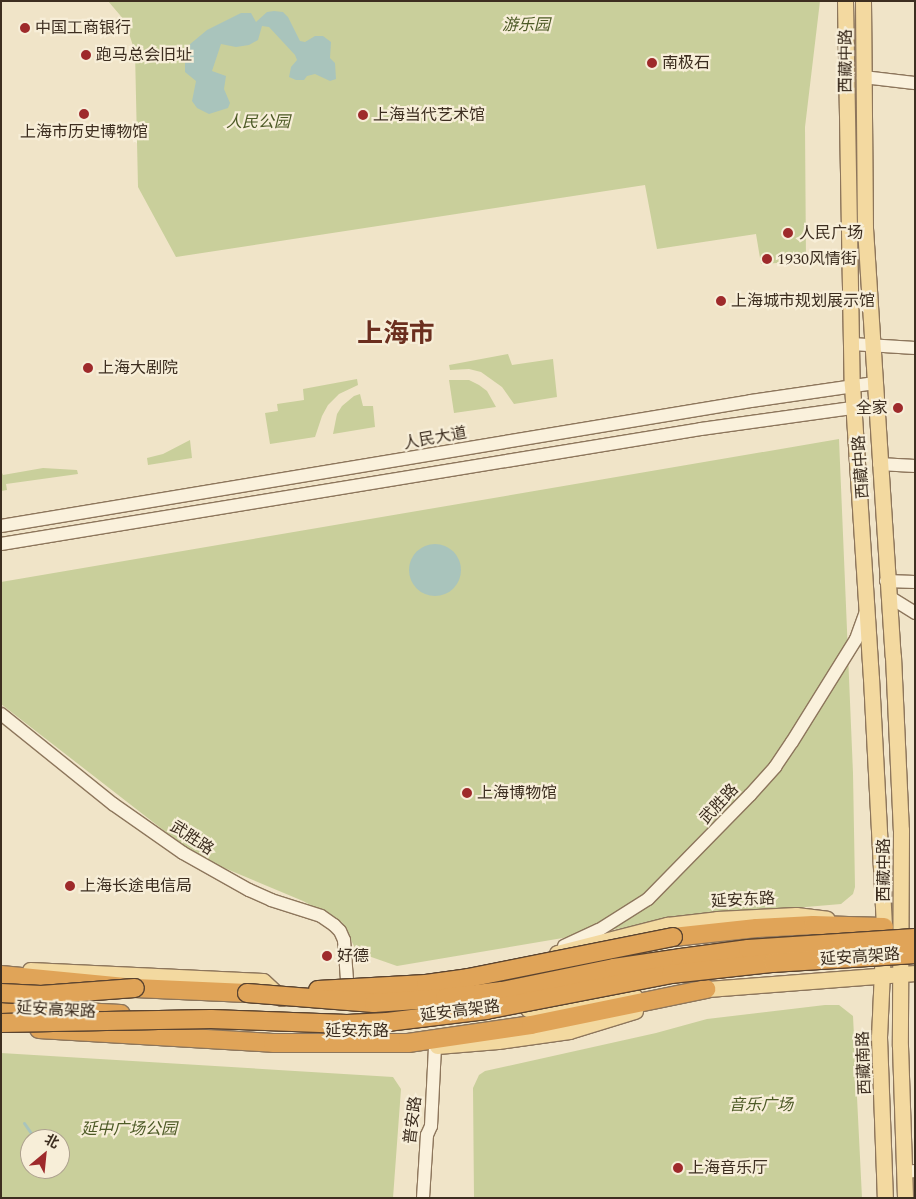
<!DOCTYPE html>
<meta charset="utf-8">
<style>
body{margin:0}
#map{position:relative;width:916px;height:1199px;overflow:hidden;background:#f0e4c8;font-family:Spectral,"Noto Sans SC",serif}
div>[style]{position:absolute}
[style*='--x']{left:calc(var(--x)*1px);top:calc(var(--y)*1px);width:calc(var(--w)*1px);rotate:calc(var(--a)*1deg)}
.green>*{inset:0;background:#c9cf9b}
.water>*{inset:0;background:#a9c4bc}
.round{border-radius:50%}
.stream>*{height:3px;margin:-1.5px;padding:0 1.5px;transform-origin:1.5px;border-radius:1.5px;background:#a9c4bc}
.roads{filter:drop-shadow(1px 0 #8d765c) drop-shadow(-1px 0 #8d765c) drop-shadow(0 1px #8d765c) drop-shadow(0 -1px #8d765c)}
.minor>*{height:12px;margin:-6px;padding:0 6px;transform-origin:6px;border-radius:6px;background:#faf1dc}
.major>*{height:15px;margin:-7.5px;padding:0 7.5px;transform-origin:7.5px;border-radius:7.5px;background:#f3d9a0}
.highway>*{height:18px;margin:-9px;padding:0 9px;transform-origin:9px;border-radius:9px;background:#e0a458}
.bridges{filter:drop-shadow(1px 0 #5b4430) drop-shadow(-1px 0 #5b4430) drop-shadow(0 1px #5b4430) drop-shadow(0 -1px #5b4430)}
.highway-bridge>*{height:18px;margin:-9px;padding:0 9px;transform-origin:9px;border-radius:9px;background:#e0a458}
.dots>*{width:14px;height:14px;translate:-50% -50%;box-sizing:border-box;border:2px solid #f7eed8;border-radius:50%}
span{translate:-50% -50%;white-space:nowrap;text-align:center;line-height:1.15;-webkit-text-stroke:4.5px #f7eed8;paint-order:stroke}
.park-label{font-size:16px;color:#4d5a26;font-style:italic}
.poi-label{font-size:16px;color:#3d2e20}
.left{translate:0 -50%;text-align:left}
.right{translate:-100% -50%;text-align:right}
.street-label{font-size:16px;color:#3d2e20}
.town-label{font-size:26px;color:#6b2e1e;font-weight:700}
.frame{position:absolute;inset:0;border:2px solid #3d2e20;pointer-events:none}
.north{position:absolute;left:20px;top:1129px;width:50px;height:50px;box-sizing:border-box;background:#f7eed8;border:1px solid #ada18e;border-radius:50%;rotate:28deg;font-size:14px;font-weight:700;line-height:20px;text-align:center;color:#3d2e20}
.north::after{content:'';display:block;margin:auto;width:18px;height:22px;background:#9e2a2b;clip-path:polygon(50% 0,100% 100%,50% 72%,0 100%)}
</style>
<div id="map">
<div class="green">
<i style="clip-path:polygon(108px 1px,820px 1px,805px 127px,806px 261px,761px 264px,756px 234px,657px 249px,645px 185px,176px 257px,138px 187px,135px 52px,125px 21px)"></i>
<i style="clip-path:polygon(508px 354px,512px 365px,553px 359px,557px 397px,514px 404px,502px 387px,481px 372px,469px 369px,450px 370px,449px 365px)"></i>
<i style="clip-path:polygon(357px 379px,358px 385px,339px 394px,328px 405px,322px 416px,315px 437px,270px 444px,265px 413px,278px 411px,277px 404px,304px 400px,303px 389px)"></i>
<i style="clip-path:polygon(449px 380px,469px 380px,479px 385px,487px 391px,496px 407px,454px 413px)"></i>
<i style="clip-path:polygon(360px 394px,363px 406px,373px 406px,375px 427px,333px 434px,337px 414px,342px 406px,354px 396px)"></i>
<i style="clip-path:polygon(839px 439px,853px 773px,855px 887px,853px 894px,841px 904px,687px 917px,397px 966px,357px 952px,342px 922px,303px 901px,198px 857px,1px 704px,1px 582px)"></i>
<i style="clip-path:polygon(190px 440px,192px 458px,148px 465px,147px 458px,163px 454px)"></i>
<i style="clip-path:polygon(43px 468px,77px 470px,78px 474px,6px 484px,7px 490px,1px 491px,1px 471px,3px 475px)"></i>
<i style="clip-path:polygon(825px 1005px,839px 1005px,853px 1016px,862px 1198px,474px 1198px,473px 1088px,479px 1075px,485px 1071px,656px 1033px,707px 1019px)"></i>
<i style="clip-path:polygon(evenodd,1px 1053px,393px 1077px,401px 1089px,393px 1198px,1px 1198px,1px 1053px,30px 1139px,60px 1139px,60px 1169px,30px 1169px,30px 1139px)"></i>
</div>
<div class="water">
<i style="clip-path:polygon(274px 11px,283px 12px,288px 17px,300px 41px,305px 42px,315px 36px,323px 36px,331px 42px,330px 58px,335px 63px,336px 79px,330px 81px,315px 74px,307px 76px,304px 80px,296px 80px,289px 77px,291px 67px,297px 60px,295px 55px,269px 27px,262px 26px,258px 40px,249px 45px,236px 47px,221px 44px,212px 71px,226px 76px,224px 89px,230px 103px,228px 108px,209px 114px,197px 108px,192px 101px,196px 81px,185px 72px,185px 56px,189px 45px,207px 30px,241px 13px,251px 13px,256px 22px,267px 12px)"></i>
<i class="round" style="left:409px;top:544px;width:52px;height:52px"></i>
</div>
<div class="stream">
<i style="--x:24;--y:1123;--w:19;--a:55"></i>
</div>
<div class="roads">
<div class="minor">
<i style="--x:863;--y:77;--w:52;--a:6.6"></i>
<i style="--x:852;--y:344;--w:63;--a:3.6"></i>
<i style="--x:879;--y:464;--w:36;--a:3"></i>
<i style="--x:1;--y:526;--w:760;--a:-9.46"></i>
<i style="--x:751;--y:401;--w:125;--a:-8.3"></i>
<i style="--x:1;--y:544;--w:709;--a:-9.33"></i>
<i style="--x:701;--y:429;--w:176;--a:-7.9"></i>
<i style="--x:886;--y:581;--w:29;--a:2"></i>
<i style="--x:888;--y:596;--w:32;--a:32"></i>
<i style="--x:1;--y:714;--w:144;--a:38.8"></i>
<i style="--x:113;--y:804;--w:85;--a:35"></i>
<i style="--x:183;--y:853;--w:76;--a:29.3"></i>
<i style="--x:249;--y:890;--w:24;--a:24"></i>
<i style="--x:271;--y:900;--w:52;--a:17.7"></i>
<i style="--x:321;--y:916;--w:16;--a:35"></i>
<i style="--x:334;--y:925;--w:8;--a:45"></i>
<i style="--x:340;--y:931;--w:10;--a:66"></i>
<i style="--x:344;--y:940;--w:40;--a:85.7"></i>
<i style="--x:564;--y:946;--w:38;--a:-25"></i>
<i style="--x:599;--y:930;--w:58;--a:-32.3"></i>
<i style="--x:648;--y:899;--w:146;--a:-45.6"></i>
<i style="--x:750;--y:795;--w:38;--a:-48"></i>
<i style="--x:775;--y:767;--w:30;--a:-56"></i>
<i style="--x:792;--y:742;--w:121;--a:-58.1"></i>
<i style="--x:856;--y:639;--w:27;--a:-70"></i>
<i style="--x:904;--y:1172;--w:11;--a:-5"></i>
<i style="--x:423;--y:1198;--w:63;--a:-86.4"></i>
<i style="--x:427;--y:1135;--w:10;--a:-66"></i>
<i style="--x:431;--y:1126;--w:80;--a:-87.1"></i>
</div>
<div class="major">
<i style="--x:845;--y:1;--w:384;--a:89"></i>
<i style="--x:852;--y:385;--w:294;--a:86.3"></i>
<i style="--x:871;--y:678;--w:249;--a:87"></i>
<i style="--x:884;--y:927;--w:110;--a:92.6"></i>
<i style="--x:879;--y:1037;--w:161;--a:87.9"></i>
<i style="--x:863;--y:1;--w:227;--a:89.5"></i>
<i style="--x:865;--y:228;--w:429;--a:86.3"></i>
<i style="--x:893;--y:656;--w:174;--a:87.4"></i>
<i style="--x:901;--y:830;--w:216;--a:90.3"></i>
<i style="--x:900;--y:1046;--w:152;--a:88.1"></i>
<i style="--x:557;--y:953;--w:114;--a:-14.3"></i>
<i style="--x:667;--y:925;--w:50;--a:-6.8"></i>
<i style="--x:717;--y:919;--w:79;--a:-2.9"></i>
<i style="--x:796;--y:915;--w:31;--a:7"></i>
<i style="--x:30;--y:970;--w:233;--a:2.7"></i>
<i style="--x:263;--y:981;--w:25;--a:43"></i>
<i style="--x:494;--y:976;--w:46;--a:5"></i>
<i style="--x:695;--y:990;--w:221;--a:-4.4"></i>
<i style="--x:528;--y:1009;--w:107;--a:-7"></i>
<i style="--x:437;--y:1046;--w:61;--a:-4.7"></i>
<i style="--x:498;--y:1041;--w:72;--a:-8"></i>
<i style="--x:569;--y:1031;--w:69;--a:-16.9"></i>
</div>
<div class="highway">
<i style="--x:673;--y:937;--w:84;--a:-6.1"></i>
<i style="--x:757;--y:928;--w:56;--a:-3.1"></i>
<i style="--x:813;--y:925;--w:71;--a:1.6"></i>
<i style="--x:1;--y:975;--w:135;--a:5.5"></i>
<i style="--x:135;--y:988;--w:112;--a:2.6"></i>
<i style="--x:1;--y:1008;--w:120;--a:2.9"></i>
<i style="--x:39;--y:1029;--w:234;--a:3.4"></i>
<i style="--x:273;--y:1043;--w:135;--a:0"></i>
<i style="--x:408;--y:1043;--w:124;--a:-8.3"></i>
<i style="--x:531;--y:1025;--w:179;--a:-11.6"></i>
</div>
</div>
<div class="bridges">
<div class="highway-bridge">
<i style="--x:318;--y:990;--w:108;--a:-3.2"></i>
<i style="--x:426;--y:984;--w:42;--a:-8.1"></i>
<i style="--x:468;--y:978;--w:209;--a:-11.3"></i>
<i style="--x:1;--y:993;--w:40;--a:2.9"></i>
<i style="--x:41;--y:995;--w:94;--a:-4.3"></i>
<i style="--x:247;--y:993;--w:127;--a:4.5"></i>
<i style="--x:374;--y:1003;--w:71;--a:-4"></i>
<i style="--x:445;--y:998;--w:57;--a:-7"></i>
<i style="--x:502;--y:991;--w:114;--a:-11.6"></i>
<i style="--x:614;--y:968;--w:68;--a:-8.5"></i>
<i style="--x:681;--y:958;--w:68;--a:-7.7"></i>
<i style="--x:748;--y:949;--w:167;--a:-3.8"></i>
<i style="--x:1;--y:1023;--w:210;--a:-1.1"></i>
<i style="--x:211;--y:1019;--w:136;--a:2.1"></i>
<i style="--x:347;--y:1024;--w:40;--a:-2.9"></i>
<i style="--x:387;--y:1022;--w:100;--a:-6.9"></i>
<i style="--x:486;--y:1010;--w:188;--a:-11"></i>
<i style="--x:671;--y:974;--w:103;--a:-6.2"></i>
<i style="--x:773;--y:963;--w:142;--a:-3.6"></i>
</div>
</div>
<div class="dots">
<i style="left:25px;top:28px;background:#9e2a2b"></i>
<i style="left:86px;top:55px;background:#9e2a2b"></i>
<i style="left:652px;top:63px;background:#9e2a2b"></i>
<i style="left:84px;top:114px;background:#9e2a2b"></i>
<i style="left:363px;top:115px;background:#9e2a2b"></i>
<i style="left:788px;top:233px;background:#9e2a2b"></i>
<i style="left:767px;top:259px;background:#9e2a2b"></i>
<i style="left:721px;top:301px;background:#9e2a2b"></i>
<i style="left:88px;top:368px;background:#9e2a2b"></i>
<i style="left:898px;top:408px;background:#9e2a2b"></i>
<i style="left:467px;top:793px;background:#9e2a2b"></i>
<i style="left:70px;top:886px;background:#9e2a2b"></i>
<i style="left:327px;top:956px;background:#9e2a2b"></i>
<i style="left:678px;top:1168px;background:#9e2a2b"></i>
</div>
<div class="park-label">
<span style="left:526px;top:25px">游乐园</span>
<span style="left:258px;top:122px">人民公园</span>
<span style="left:761px;top:1105px">音乐广场</span>
<span style="left:129px;top:1129px">延中广场公园</span>
</div>
<div class="poi-label">
<span class="left" style="left:35px;top:28px">中国工商银行</span>
<span class="left" style="left:96px;top:55px">跑马总会旧址</span>
<span class="left" style="left:662px;top:63px">南极石</span>
<span class="left" style="left:373px;top:115px">上海当代艺术馆</span>
<span style="left:84px;top:132px">上海市历史博物馆</span>
<span class="left" style="left:799px;top:233px">人民广场</span>
<span class="left" style="left:777px;top:259px">1930风情街</span>
<span class="left" style="left:731px;top:301px">上海城市规划展示馆</span>
<span class="left" style="left:98px;top:368px">上海大剧院</span>
<span class="right" style="left:888px;top:408px">全家</span>
<span class="left" style="left:477px;top:793px">上海博物馆</span>
<span class="left" style="left:80px;top:886px">上海长途电信局</span>
<span class="left" style="left:337px;top:956px">好德</span>
<span class="left" style="left:688px;top:1168px">上海音乐厅</span>
</div>
<div class="street-label">
<span style="left:846px;top:61px;rotate:-90deg">西藏中路</span>
<span style="left:435px;top:438px;rotate:-10deg">人民大道</span>
<span style="left:861px;top:467px;rotate:-94deg">西藏中路</span>
<span style="left:719px;top:804px;rotate:-47deg">武胜路</span>
<span style="left:192px;top:838px;rotate:33deg">武胜路</span>
<span style="left:884px;top:870px;rotate:-90deg">西藏中路</span>
<span style="left:743px;top:900px;rotate:-3deg">延安东路</span>
<span style="left:860px;top:957px;rotate:-4deg">延安高架路</span>
<span style="left:56px;top:1010px;rotate:3deg">延安高架路</span>
<span style="left:460px;top:1011px;rotate:-7deg">延安高架路</span>
<span style="left:357px;top:1031px">延安东路</span>
<span style="left:864px;top:1063px;rotate:-92deg">西藏南路</span>
<span style="left:413px;top:1120px;rotate:-83deg">普安路</span>
</div>
<div class="town-label">
<span style="left:396px;top:335px">上海市</span>
</div>
<div class="frame"></div>
<div class="north">北</div>
</div>
